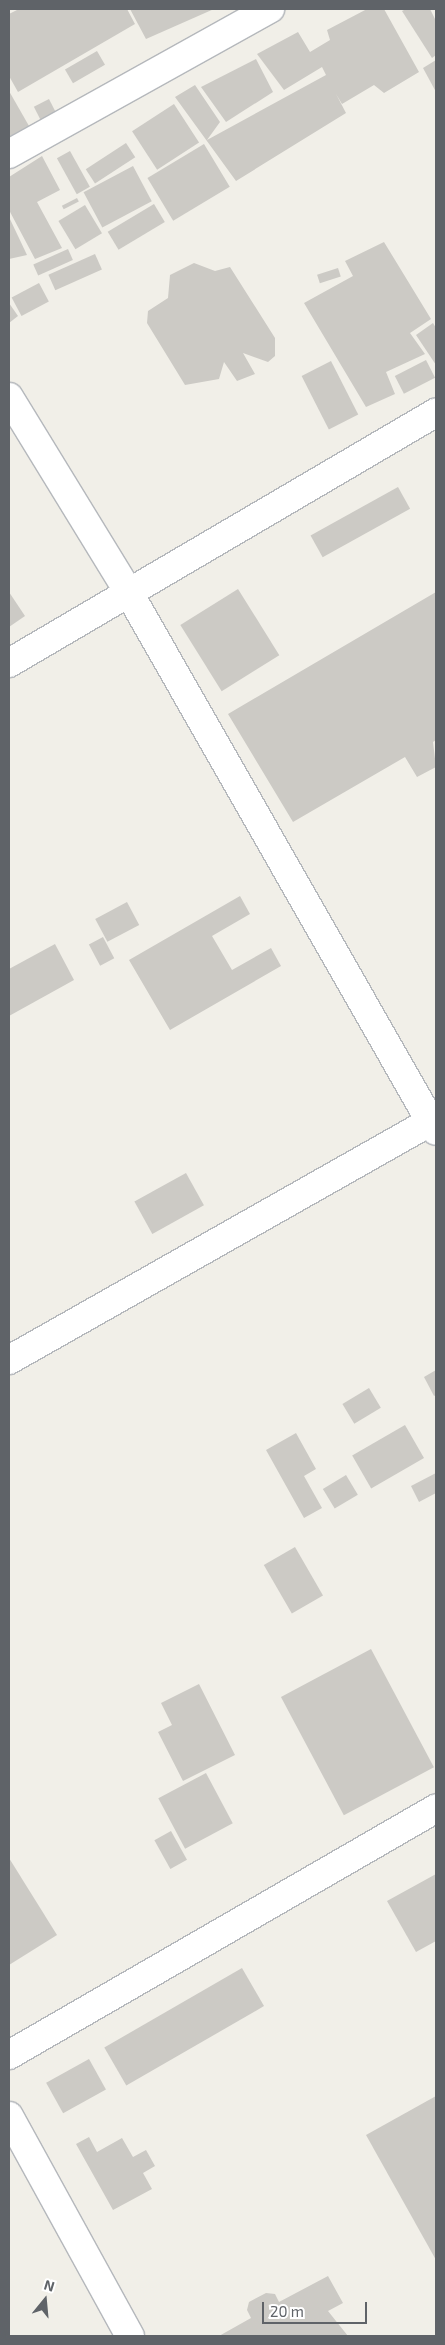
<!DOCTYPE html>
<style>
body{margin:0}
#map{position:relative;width:445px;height:2345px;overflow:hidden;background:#f1efe8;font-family:"Exo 2",sans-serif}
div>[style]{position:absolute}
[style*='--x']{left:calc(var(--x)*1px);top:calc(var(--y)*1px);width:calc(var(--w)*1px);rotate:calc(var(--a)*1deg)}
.building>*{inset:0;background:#cccac5;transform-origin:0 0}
.roads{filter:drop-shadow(1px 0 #b5b8bc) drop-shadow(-1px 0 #b5b8bc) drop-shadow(0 1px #b5b8bc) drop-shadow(0 -1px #b5b8bc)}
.minor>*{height:28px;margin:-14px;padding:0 14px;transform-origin:14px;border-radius:14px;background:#fff}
span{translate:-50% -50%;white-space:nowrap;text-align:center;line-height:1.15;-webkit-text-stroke:4px #fff;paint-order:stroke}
.frame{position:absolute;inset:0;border:10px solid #5f6368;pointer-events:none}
.north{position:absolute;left:20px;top:2275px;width:50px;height:50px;-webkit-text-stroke:4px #fff;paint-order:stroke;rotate:17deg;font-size:14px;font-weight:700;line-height:20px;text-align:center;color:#5f6368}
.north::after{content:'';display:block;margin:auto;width:18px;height:22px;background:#5f6368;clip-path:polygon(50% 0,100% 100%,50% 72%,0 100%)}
.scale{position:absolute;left:262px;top:2302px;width:105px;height:22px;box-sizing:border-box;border:2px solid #5f6368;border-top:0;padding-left:6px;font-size:15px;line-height:18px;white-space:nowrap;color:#5f6368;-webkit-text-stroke:4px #fff;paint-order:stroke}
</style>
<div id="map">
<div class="building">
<i style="clip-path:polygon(19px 9px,127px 9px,135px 24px,18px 92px,9px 76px,9px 14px)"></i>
<i style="clip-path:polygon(130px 9px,214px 9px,146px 39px)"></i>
<i style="clip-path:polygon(367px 9px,384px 9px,419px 72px,384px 93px,374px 85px,342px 104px,336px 94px,346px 113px,236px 181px,175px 97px,195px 85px,220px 122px,207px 140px,326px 75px,322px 67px,284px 90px,257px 54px,298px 32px,310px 52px,330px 40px,327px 30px)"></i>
<i style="clip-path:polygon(406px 9px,430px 9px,436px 21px,436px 55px,432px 58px,402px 11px)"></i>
<i style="left:97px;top:51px;width:16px;height:37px;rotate:60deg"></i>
<i style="clip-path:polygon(256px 59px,273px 92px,226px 122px,201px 87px)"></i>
<i style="clip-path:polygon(436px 60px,436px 92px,423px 68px)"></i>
<i style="clip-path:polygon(9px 91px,29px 126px,9px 137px)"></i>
<i style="left:49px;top:99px;width:16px;height:17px;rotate:63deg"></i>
<i style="left:174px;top:104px;width:46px;height:50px;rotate:57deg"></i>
<i style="left:126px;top:143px;width:17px;height:48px;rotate:57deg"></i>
<i style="left:204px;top:144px;width:50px;height:66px;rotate:59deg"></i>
<i style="left:70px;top:151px;width:41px;height:15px;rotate:61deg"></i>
<i style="clip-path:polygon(42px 156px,60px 190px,37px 202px,62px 248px,35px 259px,9px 210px,9px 177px)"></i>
<i style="left:133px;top:166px;width:40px;height:56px;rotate:62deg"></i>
<i style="left:77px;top:198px;width:4px;height:17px;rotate:63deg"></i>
<i style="left:154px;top:204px;width:21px;height:54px;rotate:59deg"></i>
<i style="left:85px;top:205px;width:33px;height:31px;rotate:59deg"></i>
<i style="clip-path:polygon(9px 217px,27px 255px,9px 259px)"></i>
<i style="clip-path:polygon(384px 242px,431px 319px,410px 333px,425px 354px,386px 372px,395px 394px,366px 407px,304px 303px,353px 276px,345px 261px)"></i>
<i style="left:68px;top:249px;width:12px;height:38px;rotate:66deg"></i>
<i style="left:95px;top:254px;width:17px;height:51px;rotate:66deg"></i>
<i style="clip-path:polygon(194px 263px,215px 271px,230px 267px,275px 338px,275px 356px,268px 362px,243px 353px,255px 374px,237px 381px,224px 362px,219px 379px,185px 385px,147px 323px,148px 311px,168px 298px,170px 275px)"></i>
<i style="left:338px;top:268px;width:9px;height:22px;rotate:72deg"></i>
<i style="left:39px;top:283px;width:21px;height:31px;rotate:62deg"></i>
<i style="clip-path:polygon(9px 303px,18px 316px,9px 323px)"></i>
<i style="clip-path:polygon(433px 323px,436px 328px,436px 365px,416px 335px)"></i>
<i style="left:426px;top:360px;width:20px;height:35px;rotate:63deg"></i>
<i style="left:331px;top:361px;width:60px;height:33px;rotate:63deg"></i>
<i style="left:398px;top:487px;width:25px;height:100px;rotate:61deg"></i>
<i style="left:238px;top:589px;width:78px;height:68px;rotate:58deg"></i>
<i style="clip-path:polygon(9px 592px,25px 616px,9px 627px)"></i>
<i style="clip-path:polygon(436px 592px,436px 740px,433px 742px,436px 767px,417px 777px,405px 757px,293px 822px,228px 714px)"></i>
<i style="clip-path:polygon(240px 896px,250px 914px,212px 936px,232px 970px,271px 948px,281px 966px,170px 1030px,129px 960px)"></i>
<i style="left:127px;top:902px;width:26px;height:36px;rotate:62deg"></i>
<i style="left:103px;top:937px;width:24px;height:16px;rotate:62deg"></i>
<i style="clip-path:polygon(55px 944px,74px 980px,9px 1016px,9px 969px)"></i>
<i style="left:186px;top:1173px;width:37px;height:59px;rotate:61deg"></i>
<i style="clip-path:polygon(436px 1370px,436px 1395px,434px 1396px,424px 1377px)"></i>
<i style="left:369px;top:1388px;width:23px;height:31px;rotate:59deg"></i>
<i style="left:405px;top:1425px;width:38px;height:61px;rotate:60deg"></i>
<i style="clip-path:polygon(296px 1433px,316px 1469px,304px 1476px,322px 1508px,304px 1518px,266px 1450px)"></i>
<i style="clip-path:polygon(436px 1473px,436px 1493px,419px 1502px,411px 1486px)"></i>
<i style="left:346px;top:1475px;width:23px;height:27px;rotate:59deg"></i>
<i style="left:295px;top:1547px;width:56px;height:36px;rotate:60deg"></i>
<i style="left:371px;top:1649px;width:134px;height:102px;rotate:62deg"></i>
<i style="clip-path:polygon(199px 1684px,235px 1755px,183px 1781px,158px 1732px,172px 1725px,161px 1703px)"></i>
<i style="left:206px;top:1773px;width:57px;height:54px;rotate:62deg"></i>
<i style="left:171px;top:1831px;width:33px;height:19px;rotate:61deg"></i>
<i style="clip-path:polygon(9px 1858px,57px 1935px,9px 1965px)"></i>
<i style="clip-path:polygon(436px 1874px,436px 1941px,416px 1952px,387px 1901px)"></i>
<i style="left:242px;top:1968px;width:44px;height:159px;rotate:60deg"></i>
<i style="left:89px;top:2059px;width:35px;height:49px;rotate:61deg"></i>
<i style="clip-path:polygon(436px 2096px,436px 2260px,366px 2135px)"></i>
<i style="clip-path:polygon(89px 2137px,97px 2152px,122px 2138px,133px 2157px,146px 2150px,155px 2166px,143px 2173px,152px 2189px,113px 2210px,76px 2144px)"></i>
<i style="clip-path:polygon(328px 2276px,343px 2303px,328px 2311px,348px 2336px,219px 2336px,251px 2318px,247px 2310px,249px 2302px,266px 2293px,275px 2294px,279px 2302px)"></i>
</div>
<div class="roads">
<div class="minor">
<i style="--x:9;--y:154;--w:299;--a:-29.1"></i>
<i style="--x:9;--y:397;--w:230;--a:58.5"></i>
<i style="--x:129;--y:593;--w:619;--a:60.29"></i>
<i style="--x:9;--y:663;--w:495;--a:-30.4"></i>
<i style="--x:9;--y:1360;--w:491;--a:-29.5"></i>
<i style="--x:9;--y:2055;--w:493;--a:-30"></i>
<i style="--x:9;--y:2116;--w:251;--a:61.2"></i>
</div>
</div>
<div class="frame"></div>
<div class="north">N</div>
<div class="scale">20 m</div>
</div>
